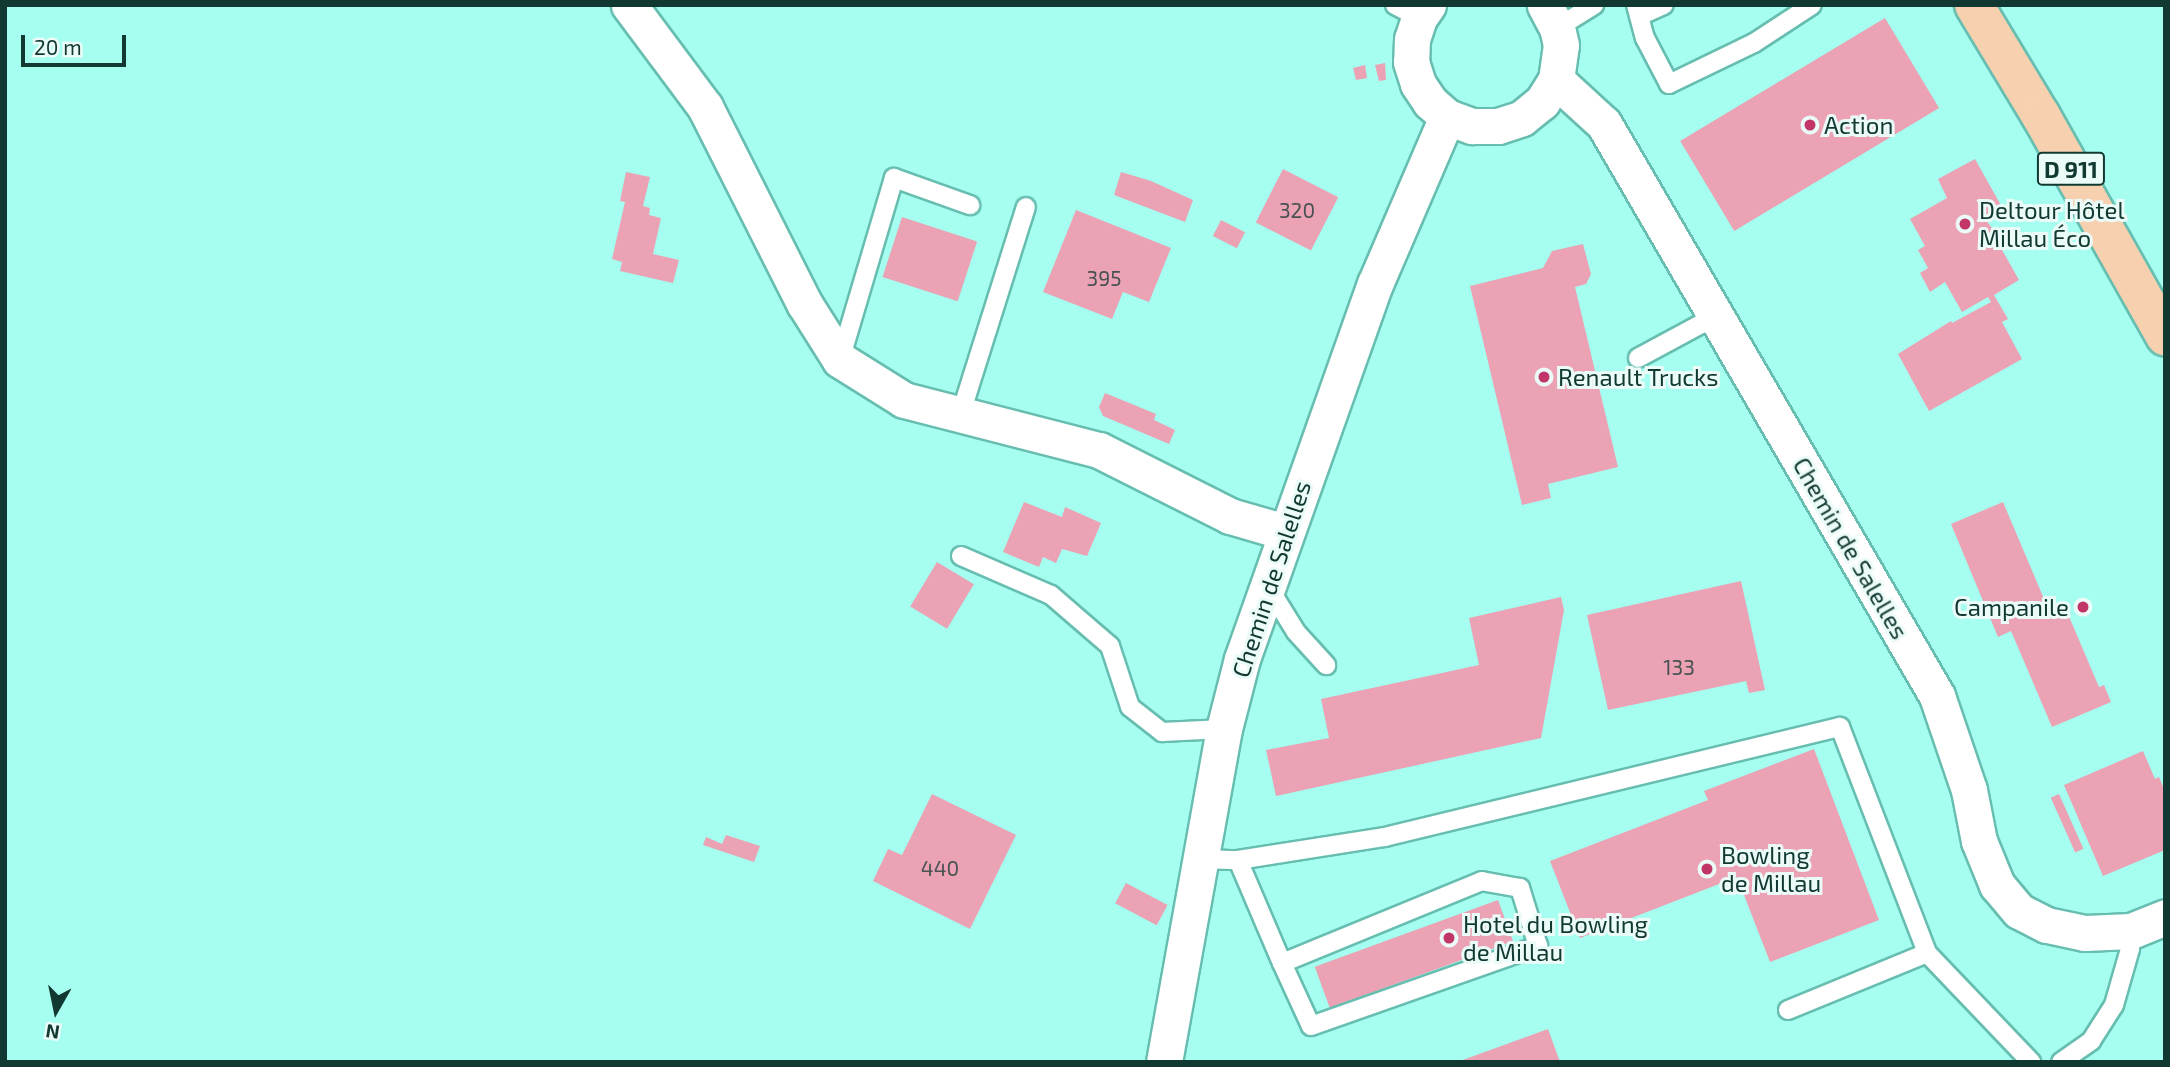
<!DOCTYPE html>
<meta charset="utf-8">
<style>
body{margin:0}
#map{position:relative;width:2170px;height:1067px;overflow:hidden;background:#a5feef;font-family:"Exo 2",sans-serif}
div>[style]{position:absolute}
[style*='--x']{left:calc(var(--x)*1px);top:calc(var(--y)*1px);width:calc(var(--w)*1px);rotate:calc(var(--a)*1deg)}
.building>*{inset:0;background:#eaa2b4;transform-origin:0 0}
.roads{filter:drop-shadow(2px 0 #67beb0) drop-shadow(-2px 0 #67beb0) drop-shadow(0 2px #67beb0) drop-shadow(0 -2px #67beb0)}
.service>*{height:18px;margin:-9px;padding:0 9px;transform-origin:9px;border-radius:9px;background:#fff}
.minor>*{height:35px;margin:-17.5px;padding:0 17.5px;transform-origin:17.5px;border-radius:17.5px;background:#fff}
.primary>*{height:38px;margin:-19px;padding:0 19px;transform-origin:19px;border-radius:19px;background:#f7d1af}
.dots>*{width:19px;height:19px;translate:-50% -50%;box-sizing:border-box;border:4px solid #ebfbf8;border-radius:50%}
span{translate:-50% -50%;white-space:nowrap;text-align:center;line-height:1.15;-webkit-text-stroke:6px #ebfbf8;paint-order:stroke}
.number-label{font-size:21px;color:#485252}
.number-label span{-webkit-text-stroke-width:0}
.shield-label span{padding:2px 5px;background:#ebfbf8;border:2px solid;border-radius:5px;-webkit-text-stroke-width:0}
.shield-label{font-size:23px;color:#123832;font-weight:700}
.poi-label{font-size:24px;color:#123832}
.left{translate:0 -50%;text-align:left}
.right{translate:-100% -50%;text-align:right}
.street-label{font-size:24px;color:#123832}
.frame{position:absolute;inset:0;border:7px solid #123832;pointer-events:none}
.north{position:absolute;left:21px;top:976px;width:70px;height:70px;-webkit-text-stroke:5px #ebfbf8;paint-order:stroke;rotate:189deg;font-size:19px;font-weight:700;line-height:28px;text-align:center;color:#123832}
.north::after{content:'';display:block;margin:auto;width:24px;height:32px;background:#123832;clip-path:polygon(50% 0,100% 100%,50% 72%,0 100%)}
.scale{position:absolute;left:21px;top:35px;width:105px;height:32px;box-sizing:border-box;border:4px solid #123832;border-top:0;padding-left:9px;font-size:21px;line-height:24px;white-space:nowrap;color:#123832;-webkit-text-stroke:5px #ebfbf8;paint-order:stroke}
</style>
<div id="map">
<div class="building">
<i style="left:1885px;top:18px;width:105px;height:239px;rotate:59deg"></i>
<i style="clip-path:polygon(1385px 63px,1386px 80px,1379px 81px,1375px 65px)"></i>
<i style="clip-path:polygon(1365px 65px,1367px 78px,1356px 80px,1353px 68px)"></i>
<i style="clip-path:polygon(1975px 159px,2003px 209px,1985px 219px,2001px 240px,1997px 241px,2019px 280px,1994px 295px,2008px 319px,2002px 322px,2022px 359px,1929px 411px,1898px 354px,1951px 321px,1952px 323px,1991px 302px,1988px 297px,1962px 312px,1945px 282px,1930px 292px,1920px 273px,1928px 268px,1918px 250px,1925px 246px,1910px 219px,1947px 198px,1938px 179px)"></i>
<i style="left:1283px;top:169px;width:62px;height:60px;rotate:27deg"></i>
<i style="clip-path:polygon(626px 172px,650px 177px,643px 206px,650px 208px,649px 215px,661px 218px,653px 254px,679px 260px,673px 283px,620px 271px,622px 262px,612px 259px,625px 202px,620px 201px)"></i>
<i style="clip-path:polygon(1121px 172px,1151px 181px,1193px 200px,1185px 222px,1114px 195px)"></i>
<i style="clip-path:polygon(1076px 210px,1171px 248px,1149px 302px,1123px 292px,1112px 319px,1043px 292px)"></i>
<i style="left:902px;top:217px;width:79px;height:63px;rotate:18deg"></i>
<i style="left:1221px;top:220px;width:27px;height:18px;rotate:27deg"></i>
<i style="clip-path:polygon(1583px 244px,1591px 274px,1586px 284px,1575px 287px,1618px 467px,1548px 484px,1551px 498px,1522px 505px,1470px 286px,1543px 268px,1552px 251px)"></i>
<i style="clip-path:polygon(1105px 393px,1156px 414px,1154px 420px,1175px 430px,1169px 444px,1103px 416px,1099px 407px)"></i>
<i style="clip-path:polygon(1024px 502px,1062px 517px,1065px 507px,1101px 523px,1087px 556px,1062px 549px,1056px 563px,1043px 557px,1039px 567px,1003px 552px)"></i>
<i style="clip-path:polygon(2003px 502px,2050px 613px,2065px 607px,2099px 687px,2104px 685px,2111px 702px,2052px 727px,2011px 631px,1998px 637px,1951px 524px)"></i>
<i style="left:937px;top:562px;width:43px;height:52px;rotate:31deg"></i>
<i style="clip-path:polygon(1741px 581px,1765px 690px,1749px 693px,1746px 681px,1608px 710px,1587px 615px)"></i>
<i style="clip-path:polygon(1561px 597px,1564px 610px,1541px 738px,1276px 796px,1266px 750px,1329px 738px,1321px 699px,1479px 665px,1469px 618px)"></i>
<i style="clip-path:polygon(1814px 749px,1879px 920px,1770px 962px,1737px 877px,1580px 938px,1550px 861px,1708px 800px,1704px 791px)"></i>
<i style="clip-path:polygon(2143px 751px,2155px 779px,2159px 777px,2165px 791px,2165px 850px,2103px 876px,2064px 785px)"></i>
<i style="clip-path:polygon(932px 794px,1016px 835px,970px 929px,873px 881px,888px 849px,902px 855px)"></i>
<i style="left:2059px;top:794px;width:60px;height:9px;rotate:66deg"></i>
<i style="clip-path:polygon(726px 835px,760px 846px,754px 862px,703px 845px,706px 837px,722px 844px)"></i>
<i style="left:1126px;top:883px;width:47px;height:23px;rotate:28deg"></i>
<i style="left:1498px;top:900px;width:44px;height:195px;rotate:70deg"></i>
<i style="clip-path:polygon(1548px 1029px,1560px 1062px,1460px 1062px,1460px 1061px)"></i>
</div>
<div class="roads">
<div class="service">
<i style="--x:1395;--y:5;--w:27;--a:28"></i>
<i style="--x:1636;--y:5;--w:34;--a:75"></i>
<i style="--x:1645;--y:38;--w:52;--a:62.4"></i>
<i style="--x:1669;--y:84;--w:94;--a:-25.8"></i>
<i style="--x:1754;--y:43;--w:69;--a:-33.2"></i>
<i style="--x:1639;--y:16;--w:27;--a:-24"></i>
<i style="--x:1557;--y:28;--w:44;--a:-31.9"></i>
<i style="--x:1638;--y:358;--w:89;--a:-28.3"></i>
<i style="--x:840;--y:360;--w:190;--a:-73.5"></i>
<i style="--x:894;--y:178;--w:81;--a:19.6"></i>
<i style="--x:960;--y:416;--w:219;--a:-72.5"></i>
<i style="--x:961;--y:556;--w:98;--a:23.4"></i>
<i style="--x:1051;--y:595;--w:78;--a:40.8"></i>
<i style="--x:1110;--y:646;--w:64;--a:71.8"></i>
<i style="--x:1130;--y:707;--w:41;--a:38"></i>
<i style="--x:1162;--y:732;--w:62;--a:-2.8"></i>
<i style="--x:1267;--y:585;--w:55;--a:58.3"></i>
<i style="--x:1296;--y:632;--w:45;--a:47.7"></i>
<i style="--x:1201;--y:859;--w:37;--a:2"></i>
<i style="--x:1238;--y:860;--w:149;--a:-8.9"></i>
<i style="--x:1385;--y:837;--w:468;--a:-13.6"></i>
<i style="--x:1840;--y:727;--w:242;--a:68.9"></i>
<i style="--x:1927;--y:953;--w:151;--a:46.3"></i>
<i style="--x:1238;--y:860;--w:112;--a:66.9"></i>
<i style="--x:1282;--y:963;--w:69;--a:65.3"></i>
<i style="--x:1311;--y:1026;--w:241;--a:-19.4"></i>
<i style="--x:1538;--y:946;--w:61;--a:-107.2"></i>
<i style="--x:1520;--y:888;--w:39;--a:-170"></i>
<i style="--x:1482;--y:881;--w:216;--a:157.7"></i>
<i style="--x:1788;--y:1010;--w:150;--a:-22.3"></i>
<i style="--x:2061;--y:1062;--w:37;--a:-35"></i>
<i style="--x:2091;--y:1041;--w:43;--a:-57.4"></i>
<i style="--x:2114;--y:1005;--w:58;--a:-74.1"></i>
<i style="--x:2130;--y:949;--w:18;--a:-87"></i>
</div>
<div class="minor">
<i style="--x:629;--y:5;--w:127;--a:53.3"></i>
<i style="--x:705;--y:107;--w:220;--a:63.2"></i>
<i style="--x:804;--y:303;--w:67;--a:57.7"></i>
<i style="--x:840;--y:360;--w:75;--a:32"></i>
<i style="--x:904;--y:400;--w:201;--a:14.4"></i>
<i style="--x:1099;--y:450;--w:147;--a:26.7"></i>
<i style="--x:1230;--y:516;--w:57;--a:16.2"></i>
<i style="--x:1428;--y:5;--w:16;--a:125"></i>
<i style="--x:1419;--y:18;--w:22;--a:108"></i>
<i style="--x:1412;--y:39;--w:23;--a:92"></i>
<i style="--x:1411;--y:62;--w:23;--a:72"></i>
<i style="--x:1418;--y:84;--w:22;--a:56"></i>
<i style="--x:1430;--y:102;--w:23;--a:41"></i>
<i style="--x:1447;--y:117;--w:27;--a:20"></i>
<i style="--x:1472;--y:126;--w:26;--a:0"></i>
<i style="--x:1498;--y:126;--w:25;--a:-18"></i>
<i style="--x:1522;--y:118;--w:26;--a:-39"></i>
<i style="--x:1542;--y:102;--w:26;--a:-58"></i>
<i style="--x:1556;--y:80;--w:35;--a:-82"></i>
<i style="--x:1561;--y:45;--w:17;--a:-103"></i>
<i style="--x:1557;--y:28;--w:26;--a:-118"></i>
<i style="--x:1556;--y:80;--w:65;--a:42.5"></i>
<i style="--x:1604;--y:124;--w:662;--a:59.79"></i>
<i style="--x:1937;--y:696;--w:99;--a:71.2"></i>
<i style="--x:1969;--y:790;--w:52;--a:78.9"></i>
<i style="--x:1979;--y:841;--w:48;--a:67.8"></i>
<i style="--x:1997;--y:885;--w:34;--a:50"></i>
<i style="--x:2019;--y:911;--w:31;--a:27"></i>
<i style="--x:2047;--y:925;--w:39;--a:12"></i>
<i style="--x:2085;--y:933;--w:46;--a:-2.5"></i>
<i style="--x:2131;--y:931;--w:37;--a:-22"></i>
<i style="--x:1164;--y:1062;--w:338;--a:-79.8"></i>
<i style="--x:1224;--y:729;--w:72;--a:-75.6"></i>
<i style="--x:1242;--y:659;--w:398;--a:-70.5"></i>
<i style="--x:1375;--y:284;--w:182;--a:-66.7"></i>
</div>
<div class="primary">
<i style="--x:1974;--y:5;--w:130;--a:58.9"></i>
<i style="--x:2041;--y:116;--w:253;--a:60.6"></i>
</div>
</div>
<div class="dots">
<i style="left:1810px;top:125px;background:#c13569"></i>
<i style="left:1965px;top:224px;background:#c13569"></i>
<i style="left:1544px;top:377px;background:#c13569"></i>
<i style="left:2083px;top:607px;background:#c13569"></i>
<i style="left:1707px;top:869px;background:#c13569"></i>
<i style="left:1449px;top:938px;background:#c13569"></i>
</div>
<div class="number-label">
<span style="left:1297px;top:210px">320</span>
<span style="left:1104px;top:278px">395</span>
<span style="left:1679px;top:667px">133</span>
<span style="left:940px;top:868px">440</span>
</div>
<div class="shield-label">
<span style="left:2071px;top:169px">D 911</span>
</div>
<div class="poi-label">
<span class="left" style="left:1824px;top:125px">Action</span>
<span class="left" style="left:1979px;top:224px">Deltour Hôtel<br>Millau Éco</span>
<span class="left" style="left:1558px;top:377px">Renault Trucks</span>
<span class="right" style="left:2069px;top:607px">Campanile</span>
<span class="left" style="left:1721px;top:869px">Bowling<br>de Millau</span>
<span class="left" style="left:1463px;top:938px">Hotel du Bowling<br>de Millau</span>
</div>
<div class="street-label">
<span style="left:1851px;top:548px;rotate:60deg">Chemin de Salelles</span>
<span style="left:1271px;top:579px;rotate:-72deg">Chemin de Salelles</span>
</div>
<div class="frame"></div>
<div class="north">N</div>
<div class="scale">20 m</div>
</div>
